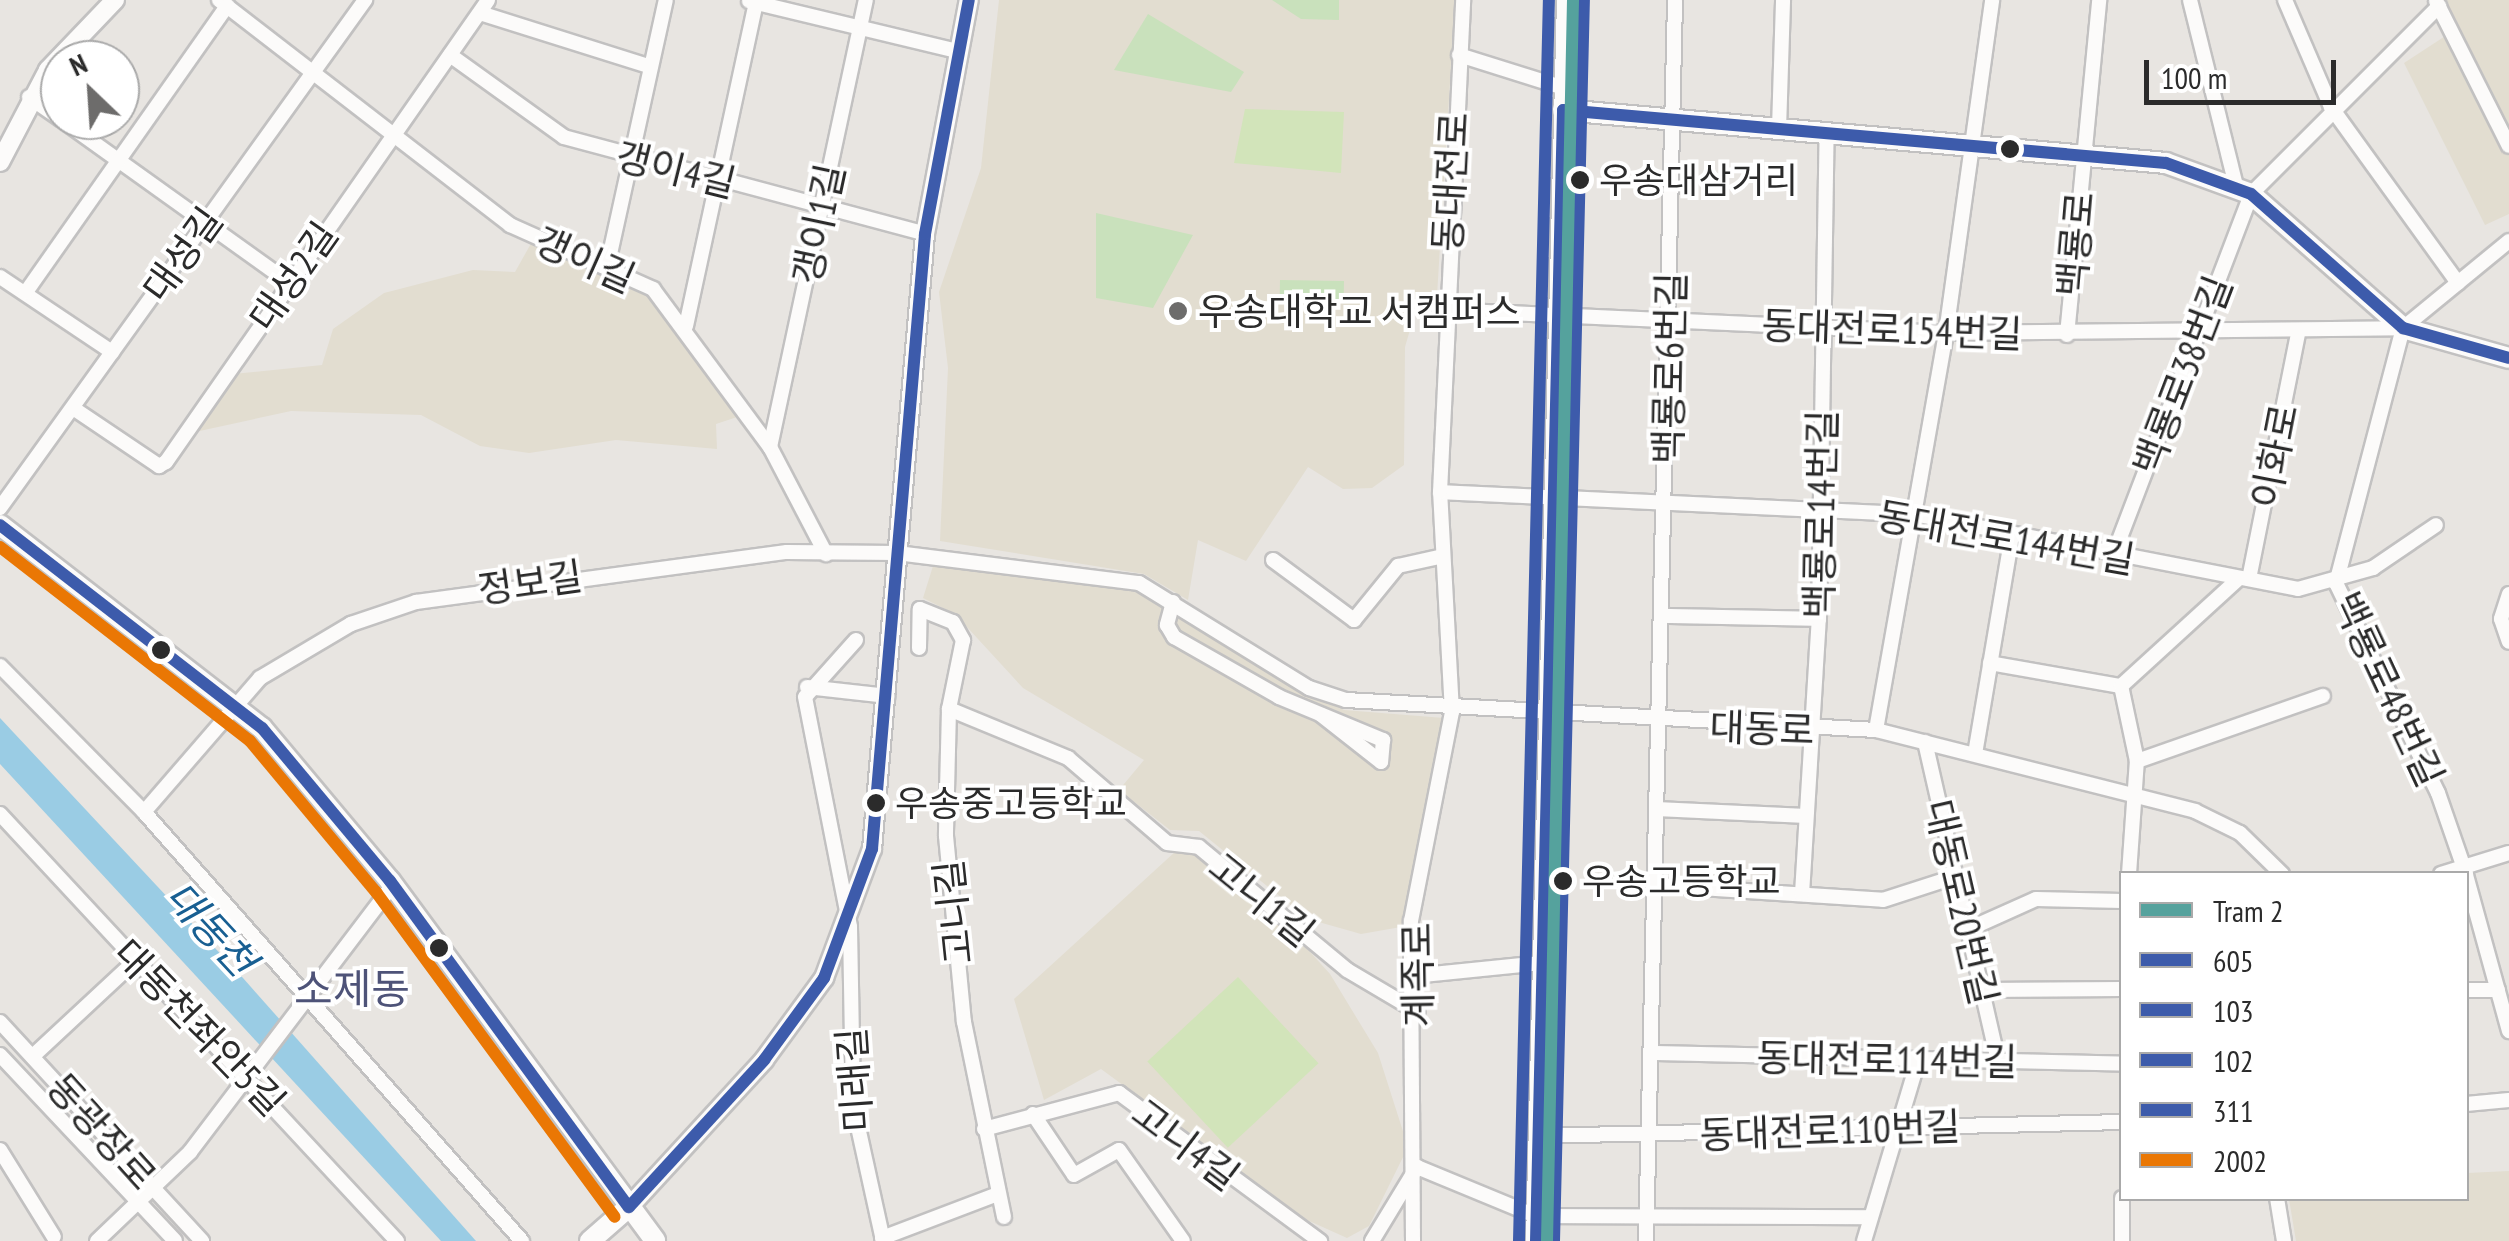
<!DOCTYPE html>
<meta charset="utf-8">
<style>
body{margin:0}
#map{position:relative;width:2509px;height:1241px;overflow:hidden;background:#e8e5e1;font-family:"PT Sans Narrow","Noto Sans KR",sans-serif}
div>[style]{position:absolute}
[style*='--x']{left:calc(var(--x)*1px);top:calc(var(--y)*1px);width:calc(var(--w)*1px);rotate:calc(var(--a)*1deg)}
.education>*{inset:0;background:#e2ddd0}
.green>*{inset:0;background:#c9e1bc;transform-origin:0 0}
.pitch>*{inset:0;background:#d2e4ba;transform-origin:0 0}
.water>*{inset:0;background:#9acce4}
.roads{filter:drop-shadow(2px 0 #c2c1c1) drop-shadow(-2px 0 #c2c1c1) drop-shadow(0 2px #c2c1c1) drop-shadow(0 -2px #c2c1c1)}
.minor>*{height:14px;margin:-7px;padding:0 7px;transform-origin:7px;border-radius:7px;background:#fcfbfa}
.tertiary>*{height:18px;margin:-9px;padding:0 9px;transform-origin:9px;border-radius:9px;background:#fcfbfa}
.secondary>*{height:20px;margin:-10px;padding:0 10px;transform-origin:10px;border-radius:10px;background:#fcfbfa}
.bus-1>*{height:12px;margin:-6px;padding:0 6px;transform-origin:6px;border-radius:6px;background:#3d5bab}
.bus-2>*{height:12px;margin:-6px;padding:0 6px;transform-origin:6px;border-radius:6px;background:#3d5bab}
.bus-3>*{height:12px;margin:-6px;padding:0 6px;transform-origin:6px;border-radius:6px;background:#3d5bab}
.bus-4>*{height:12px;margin:-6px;padding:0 6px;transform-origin:6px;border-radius:6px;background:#3d5bab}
.bus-5>*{height:12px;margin:-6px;padding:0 6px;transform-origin:6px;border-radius:6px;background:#ea7704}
.tram-1>*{height:12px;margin:-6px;padding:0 6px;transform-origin:6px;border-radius:6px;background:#55a29d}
.dots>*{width:28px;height:28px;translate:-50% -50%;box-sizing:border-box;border:5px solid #fff;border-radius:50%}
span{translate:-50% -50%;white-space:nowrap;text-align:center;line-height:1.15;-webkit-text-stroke:8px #fff;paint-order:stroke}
.bus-label{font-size:36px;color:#2b2b2b}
.left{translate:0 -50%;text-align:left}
.street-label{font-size:38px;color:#2b2b2b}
.poi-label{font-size:38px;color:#2b2b2b}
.water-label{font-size:40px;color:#185f92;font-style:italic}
.quarter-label{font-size:42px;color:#4e5378}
.legend{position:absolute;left:2119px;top:871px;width:350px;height:330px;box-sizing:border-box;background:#fff;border:2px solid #aaa;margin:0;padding:12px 18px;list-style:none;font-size:30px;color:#2b2b2b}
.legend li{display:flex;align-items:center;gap:20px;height:50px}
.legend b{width:50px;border:2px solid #aaa}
.north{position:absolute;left:40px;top:40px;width:100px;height:100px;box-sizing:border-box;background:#fff;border:2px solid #aaa;border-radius:50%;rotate:335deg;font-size:28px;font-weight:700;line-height:40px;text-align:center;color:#2b2b2b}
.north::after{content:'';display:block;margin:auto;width:35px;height:45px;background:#6d6c6b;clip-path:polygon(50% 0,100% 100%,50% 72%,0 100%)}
.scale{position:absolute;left:2144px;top:60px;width:192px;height:45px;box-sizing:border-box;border:5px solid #2b2b2b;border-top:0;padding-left:12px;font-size:30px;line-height:35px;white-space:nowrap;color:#2b2b2b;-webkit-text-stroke:8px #fff;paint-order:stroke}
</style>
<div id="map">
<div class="education">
<i style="clip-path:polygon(999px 0,1455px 0,1437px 296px,1419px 299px,1405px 347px,1404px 465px,1372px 488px,1343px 489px,1308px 467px,1246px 561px,1198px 540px,1188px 600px,1144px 574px,940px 541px,948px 368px,939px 292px,981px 168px)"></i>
<i style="clip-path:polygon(2442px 0,2509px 0,2509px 214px,2485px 225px,2404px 63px,2456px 29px)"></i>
<i style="clip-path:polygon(533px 240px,652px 293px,740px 416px,716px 424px,717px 449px,616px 440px,529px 453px,480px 446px,421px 415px,291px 411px,195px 432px,233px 374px,322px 365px,333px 329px,384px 293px,473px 270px,515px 272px)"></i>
<i style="clip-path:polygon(933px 566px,1135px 591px,1344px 710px,1444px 718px,1401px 927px,1361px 934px,1308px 919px,1199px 831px,1170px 830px,1119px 790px,1144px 760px,1023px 688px,955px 614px,923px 598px)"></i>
<i style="clip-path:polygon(1176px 851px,1199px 852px,1262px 899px,1330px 974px,1378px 1053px,1408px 1147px,1369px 1226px,1347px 1238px,1307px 1220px,1101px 1069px,1044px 1100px,1014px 999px)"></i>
<i style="clip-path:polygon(2509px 1171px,2509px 1241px,2296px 1241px,2289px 1199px,2466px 1198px,2467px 1173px)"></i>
</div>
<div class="green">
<i style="clip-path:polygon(1272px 0,1339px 0,1339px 20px,1301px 19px)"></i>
<i style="clip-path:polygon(1148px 14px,1244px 72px,1231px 92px,1114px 70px)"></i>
<i style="clip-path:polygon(1096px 213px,1193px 235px,1153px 308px,1096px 298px)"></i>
<i style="left:1280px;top:280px;width:64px;height:21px;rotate:1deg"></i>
</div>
<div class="pitch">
<i style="clip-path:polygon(1245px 109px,1344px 112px,1341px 173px,1234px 163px)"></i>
<i style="left:1238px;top:977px;width:118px;height:124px;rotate:47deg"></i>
</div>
<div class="water">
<i style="clip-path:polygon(0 718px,243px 978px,476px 1241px,441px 1241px,0 764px)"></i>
</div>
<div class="roads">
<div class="minor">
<i style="--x:219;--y:0;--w:368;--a:37.7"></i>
<i style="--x:510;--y:225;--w:157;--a:24.1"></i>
<i style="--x:653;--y:289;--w:197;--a:53.5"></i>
<i style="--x:770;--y:447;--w:121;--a:62.4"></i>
<i style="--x:2190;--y:0;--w:192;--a:76.1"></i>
<i style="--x:2285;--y:0;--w:116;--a:66.7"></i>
<i style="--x:2331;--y:107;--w:217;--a:54.2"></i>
<i style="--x:749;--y:1;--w:214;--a:13.5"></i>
<i style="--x:2436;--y:1;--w:162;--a:63.3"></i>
<i style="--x:480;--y:13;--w:176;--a:17.5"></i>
<i style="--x:450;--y:55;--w:140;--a:35.7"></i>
<i style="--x:564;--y:137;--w:374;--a:15"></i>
<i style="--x:1459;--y:55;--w:110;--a:17.4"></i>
<i style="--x:29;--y:97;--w:38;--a:35"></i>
<i style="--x:62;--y:120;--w:278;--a:35.6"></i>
<i style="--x:1779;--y:129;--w:129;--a:-88.2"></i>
<i style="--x:608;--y:263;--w:269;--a:-77.6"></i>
<i style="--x:0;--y:277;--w:135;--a:33.8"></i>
<i style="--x:26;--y:292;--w:350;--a:-54.9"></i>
<i style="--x:1443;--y:310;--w:504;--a:2.62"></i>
<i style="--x:1946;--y:333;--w:457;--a:-0.6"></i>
<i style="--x:686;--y:326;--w:330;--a:-77.8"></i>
<i style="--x:2403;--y:328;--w:264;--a:104.7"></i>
<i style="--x:2336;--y:583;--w:233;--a:64.1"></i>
<i style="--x:2438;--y:793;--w:86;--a:70.9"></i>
<i style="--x:2403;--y:328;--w:137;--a:-39.4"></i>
<i style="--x:2067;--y:335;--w:337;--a:-84.5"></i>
<i style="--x:73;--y:408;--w:104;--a:34"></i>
<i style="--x:159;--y:466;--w:8;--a:-30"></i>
<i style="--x:166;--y:462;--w:563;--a:-55.12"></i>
<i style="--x:770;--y:447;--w:457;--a:-77.9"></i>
<i style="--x:1440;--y:492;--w:474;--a:2.7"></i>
<i style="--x:1913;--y:514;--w:392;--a:11"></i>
<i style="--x:2298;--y:589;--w:78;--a:-15.6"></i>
<i style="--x:2373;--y:568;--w:76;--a:-34.3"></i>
<i style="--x:0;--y:508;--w:626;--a:-54.3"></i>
<i style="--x:2113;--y:556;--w:387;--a:-69.1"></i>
<i style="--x:2251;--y:194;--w:266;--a:-45"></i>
<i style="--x:1273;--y:560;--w:101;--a:36.5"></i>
<i style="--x:1354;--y:620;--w:70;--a:-50.8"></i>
<i style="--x:1398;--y:566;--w:46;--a:-12.5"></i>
<i style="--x:2249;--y:579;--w:251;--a:-78.7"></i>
<i style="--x:2509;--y:594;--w:26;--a:108"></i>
<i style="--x:2501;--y:619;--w:24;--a:71"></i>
<i style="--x:1173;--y:602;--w:24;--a:105"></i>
<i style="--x:1167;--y:625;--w:14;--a:60"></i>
<i style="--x:1174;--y:637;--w:121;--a:29.7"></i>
<i style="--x:1279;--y:697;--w:113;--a:22.5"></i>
<i style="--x:1383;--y:740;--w:22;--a:95"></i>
<i style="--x:1381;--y:762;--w:76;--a:-141.9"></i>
<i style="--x:1664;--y:616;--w:155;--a:1.1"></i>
<i style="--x:856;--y:640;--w:76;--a:131.8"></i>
<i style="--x:805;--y:697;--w:234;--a:78.9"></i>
<i style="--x:850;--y:927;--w:177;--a:89"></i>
<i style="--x:853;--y:1104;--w:140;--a:77.6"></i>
<i style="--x:919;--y:648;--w:39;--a:-89"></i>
<i style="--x:920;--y:609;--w:35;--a:22"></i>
<i style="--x:953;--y:622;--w:21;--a:61"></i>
<i style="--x:963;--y:640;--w:70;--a:101.5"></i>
<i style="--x:949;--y:709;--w:127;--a:91.4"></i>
<i style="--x:946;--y:836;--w:187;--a:84.5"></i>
<i style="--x:964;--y:1022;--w:199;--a:78.4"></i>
<i style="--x:1990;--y:663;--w:133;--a:10"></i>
<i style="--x:0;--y:666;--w:205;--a:45.4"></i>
<i style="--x:144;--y:812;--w:572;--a:48.62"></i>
<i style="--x:807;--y:687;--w:81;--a:6.4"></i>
<i style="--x:949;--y:709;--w:129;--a:22.4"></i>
<i style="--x:1068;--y:758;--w:130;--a:40.6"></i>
<i style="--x:1167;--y:843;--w:32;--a:7"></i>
<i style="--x:1199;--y:847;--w:192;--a:39.7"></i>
<i style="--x:1347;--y:970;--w:82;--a:30.6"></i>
<i style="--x:1876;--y:730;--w:403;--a:-80"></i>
<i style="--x:1946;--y:333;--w:336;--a:-82.1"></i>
<i style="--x:1925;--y:742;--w:328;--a:77.1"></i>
<i style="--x:1975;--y:754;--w:221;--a:-80.4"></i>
<i style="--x:2137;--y:761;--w:197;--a:-19.3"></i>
<i style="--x:1658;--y:809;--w:147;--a:2.7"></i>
<i style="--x:144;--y:812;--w:177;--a:-49.1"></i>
<i style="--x:260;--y:678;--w:106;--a:-30.7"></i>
<i style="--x:351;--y:624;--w:69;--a:-18.7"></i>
<i style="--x:416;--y:602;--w:374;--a:-7.7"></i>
<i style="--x:787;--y:552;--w:110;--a:0.5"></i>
<i style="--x:897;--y:553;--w:244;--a:7.1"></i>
<i style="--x:1139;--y:583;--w:200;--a:31.7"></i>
<i style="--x:1309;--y:688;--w:39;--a:18"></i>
<i style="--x:1346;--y:700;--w:531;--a:3.24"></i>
<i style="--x:1876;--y:730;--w:329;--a:14.2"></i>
<i style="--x:2195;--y:811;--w:50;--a:26.1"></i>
<i style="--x:2240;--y:833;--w:59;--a:44.3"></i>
<i style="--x:0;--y:814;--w:583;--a:47.09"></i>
<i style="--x:2129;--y:874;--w:113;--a:-86"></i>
<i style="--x:2137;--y:761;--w:77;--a:-102"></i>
<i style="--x:2121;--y:686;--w:159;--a:-42.4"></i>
<i style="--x:2441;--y:874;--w:71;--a:-17.2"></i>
<i style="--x:2466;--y:875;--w:162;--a:74.6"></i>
<i style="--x:1654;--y:885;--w:229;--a:3.7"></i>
<i style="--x:1883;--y:900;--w:75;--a:-17.9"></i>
<i style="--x:1802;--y:894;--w:276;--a:-86.5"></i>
<i style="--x:1819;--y:619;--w:486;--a:-89.1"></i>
<i style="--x:1969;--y:929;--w:73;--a:-24.1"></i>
<i style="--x:2036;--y:899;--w:86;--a:1.3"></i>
<i style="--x:1413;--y:976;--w:129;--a:-5.8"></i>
<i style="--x:1983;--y:990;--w:139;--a:-0.4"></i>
<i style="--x:2466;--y:990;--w:32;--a:0"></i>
<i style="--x:0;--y:1022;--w:298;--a:47.3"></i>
<i style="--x:1652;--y:1053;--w:470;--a:1.3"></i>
<i style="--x:0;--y:1055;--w:255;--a:46.7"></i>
<i style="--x:34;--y:1055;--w:137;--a:-42.9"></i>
<i style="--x:2466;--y:1104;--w:43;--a:-5.3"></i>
<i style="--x:1033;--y:1114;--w:73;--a:56.1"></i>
<i style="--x:1074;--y:1175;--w:51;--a:-29.1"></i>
<i style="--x:1119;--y:1150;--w:111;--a:54.9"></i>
<i style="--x:984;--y:1129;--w:140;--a:-14.9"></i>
<i style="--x:1119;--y:1093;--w:250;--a:36.4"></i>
<i style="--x:1538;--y:1136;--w:584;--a:-1.37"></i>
<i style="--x:0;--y:1150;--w:102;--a:58.2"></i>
<i style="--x:2277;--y:1198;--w:44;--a:80.8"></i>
<i style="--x:882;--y:1238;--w:121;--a:-20.8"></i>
<i style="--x:97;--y:1241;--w:129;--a:-43.7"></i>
<i style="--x:190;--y:1152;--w:335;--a:-52.8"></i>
<i style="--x:1372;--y:1241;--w:87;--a:-58.7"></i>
<i style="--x:1417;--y:1167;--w:129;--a:22.4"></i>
<i style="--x:1536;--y:1216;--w:334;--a:0.2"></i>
<i style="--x:1413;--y:1241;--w:320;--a:-90.4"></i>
<i style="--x:1411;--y:921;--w:213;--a:-78.9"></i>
<i style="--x:1452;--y:712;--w:220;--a:-93.1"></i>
<i style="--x:1440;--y:492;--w:493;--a:-87.3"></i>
<i style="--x:1646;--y:1241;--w:1241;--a:-88.66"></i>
<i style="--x:1864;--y:1241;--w:188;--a:-73.3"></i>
<i style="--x:2122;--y:1241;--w:43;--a:-90"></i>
</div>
<div class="tertiary">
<i style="--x:0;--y:162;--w:104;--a:-62.4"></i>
<i style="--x:48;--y:70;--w:97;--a:-46.3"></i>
<i style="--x:629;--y:1207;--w:200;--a:-47.4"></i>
<i style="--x:764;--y:1060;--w:102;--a:-53.8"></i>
<i style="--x:824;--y:978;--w:138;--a:-69.6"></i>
<i style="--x:872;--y:849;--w:617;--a:-85.07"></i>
<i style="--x:925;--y:234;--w:238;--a:-79.4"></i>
</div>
<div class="secondary">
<i style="--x:1563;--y:110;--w:605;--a:5.02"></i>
<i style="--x:2166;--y:163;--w:90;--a:20"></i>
<i style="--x:2251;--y:194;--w:203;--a:41.4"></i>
<i style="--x:2403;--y:328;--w:110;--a:15.8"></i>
<i style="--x:0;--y:525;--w:331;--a:37.8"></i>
<i style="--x:262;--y:728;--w:199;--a:50.1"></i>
<i style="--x:390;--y:881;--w:447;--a:53.6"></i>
<i style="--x:590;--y:1241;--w:52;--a:-41.1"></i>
<i style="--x:1536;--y:1241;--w:1241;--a:-88.57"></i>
</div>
</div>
<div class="bus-1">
<i style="--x:1563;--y:110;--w:605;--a:5.02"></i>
<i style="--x:2166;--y:163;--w:90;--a:20"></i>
<i style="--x:2251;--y:194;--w:203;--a:41.4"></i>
<i style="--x:2403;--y:328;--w:110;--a:15.8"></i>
<i style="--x:0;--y:525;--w:331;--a:37.8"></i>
<i style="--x:262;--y:728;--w:199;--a:50.1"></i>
<i style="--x:390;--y:881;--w:404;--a:53.8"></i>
<i style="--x:1536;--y:1241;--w:1131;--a:-88.63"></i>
</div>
<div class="bus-2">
<i style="--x:629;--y:1207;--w:200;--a:-47.4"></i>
<i style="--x:764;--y:1060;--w:102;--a:-53.8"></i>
<i style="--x:824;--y:978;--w:138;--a:-69.6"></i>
<i style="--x:872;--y:849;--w:617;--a:-85.07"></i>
<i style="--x:925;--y:234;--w:238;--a:-79.4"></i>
</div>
<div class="bus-3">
<i style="--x:1554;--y:1241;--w:1241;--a:-88.62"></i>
</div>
<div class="bus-4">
<i style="--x:1519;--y:1241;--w:1241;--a:-88.62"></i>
</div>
<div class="bus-5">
<i style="--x:0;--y:547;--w:316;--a:37.8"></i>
<i style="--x:250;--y:741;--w:197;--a:50.2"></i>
<i style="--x:376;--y:892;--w:403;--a:53.7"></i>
</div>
<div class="tram-1">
<i style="--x:1547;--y:1241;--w:1241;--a:-88.8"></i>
</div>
<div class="dots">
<i style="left:2010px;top:149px;background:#2b2b2b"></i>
<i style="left:1580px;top:180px;background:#2b2b2b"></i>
<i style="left:1178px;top:311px;background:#6d6c6b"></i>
<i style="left:161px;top:650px;background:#2b2b2b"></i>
<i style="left:876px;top:803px;background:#2b2b2b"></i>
<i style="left:1563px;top:881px;background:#2b2b2b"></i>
<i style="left:439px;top:948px;background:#2b2b2b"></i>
</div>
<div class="bus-label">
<span class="left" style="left:1599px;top:180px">우송대삼거리</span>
<span class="left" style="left:895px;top:803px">우송중고등학교</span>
<span class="left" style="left:1582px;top:881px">우송고등학교</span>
</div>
<div class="street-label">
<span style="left:676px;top:169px;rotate:14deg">갱이4길</span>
<span style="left:1450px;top:182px;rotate:-87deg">동대전로</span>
<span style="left:818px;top:224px;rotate:-78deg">갱이1길</span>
<span style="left:2075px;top:244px;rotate:-85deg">백룡로</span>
<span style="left:182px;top:254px;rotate:-54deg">대성길</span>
<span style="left:585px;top:259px;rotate:24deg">갱이길</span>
<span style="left:293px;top:276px;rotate:-55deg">대성2길</span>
<span style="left:1892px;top:329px;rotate:2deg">동대전로154번길</span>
<span style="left:1669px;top:368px;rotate:-89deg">백룡로6번길</span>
<span style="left:2182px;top:375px;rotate:-69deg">백룡로38번길</span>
<span style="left:2274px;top:456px;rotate:-79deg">이화로</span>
<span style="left:1820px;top:514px;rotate:-89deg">백룡로14번길</span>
<span style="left:2006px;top:537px;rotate:10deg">동대전로144번길</span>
<span style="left:530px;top:582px;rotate:-8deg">정보길</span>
<span style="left:2389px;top:689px;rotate:65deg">백룡로48번길</span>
<span style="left:1762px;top:728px;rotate:2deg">대동로</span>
<span style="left:1262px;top:899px;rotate:39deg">고니1길</span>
<span style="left:1962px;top:902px;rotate:77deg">대동로20번길</span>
<span style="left:953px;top:912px;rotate:-96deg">고니길</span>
<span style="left:1417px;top:975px;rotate:-91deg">계족로</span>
<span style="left:200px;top:1027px;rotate:46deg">대동천좌안5길</span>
<span style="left:1887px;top:1059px;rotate:1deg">동대전로114번길</span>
<span style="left:854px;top:1080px;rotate:-94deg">미래길</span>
<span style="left:1830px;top:1130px;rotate:-2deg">동대전로110번길</span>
<span style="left:102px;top:1131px;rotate:48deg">동광장로</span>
<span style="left:1186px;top:1144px;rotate:37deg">고니4길</span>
</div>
<div class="poi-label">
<span class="left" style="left:1198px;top:311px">우송대학교 서캠퍼스</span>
</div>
<div class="water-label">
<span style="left:211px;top:928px;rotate:47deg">대동천</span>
</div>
<div class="quarter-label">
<span style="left:352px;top:989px">소제동</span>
</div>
<ul class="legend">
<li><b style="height:12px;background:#55a29d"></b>Tram 2</li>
<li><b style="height:12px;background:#3d5bab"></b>605</li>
<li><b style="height:12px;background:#3d5bab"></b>103</li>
<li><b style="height:12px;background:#3d5bab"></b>102</li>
<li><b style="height:12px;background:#3d5bab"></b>311</li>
<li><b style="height:12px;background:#ea7704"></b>2002</li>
</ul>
<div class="north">N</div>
<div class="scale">100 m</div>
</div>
